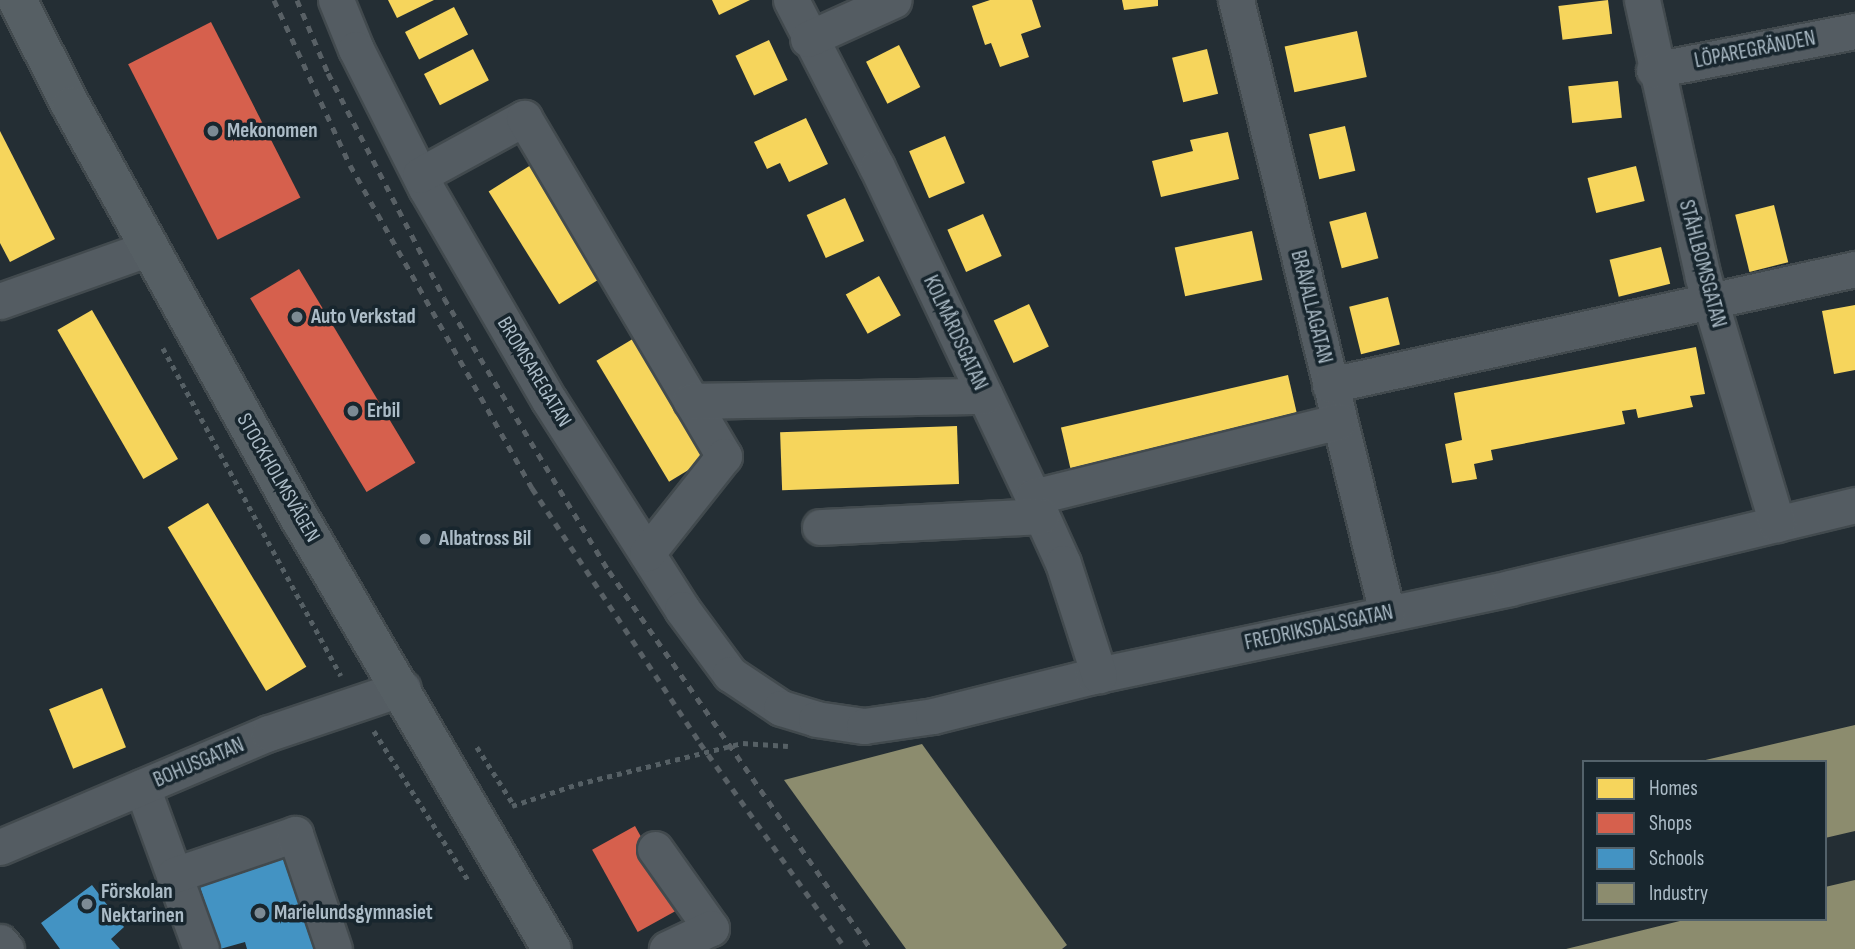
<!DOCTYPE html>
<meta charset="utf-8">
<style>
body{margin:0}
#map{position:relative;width:1855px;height:949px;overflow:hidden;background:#242e34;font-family:"Sofia Sans Condensed",sans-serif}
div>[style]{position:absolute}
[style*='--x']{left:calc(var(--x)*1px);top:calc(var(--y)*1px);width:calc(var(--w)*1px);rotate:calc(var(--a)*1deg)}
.homes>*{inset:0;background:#f6d55c;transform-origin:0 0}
.shops>*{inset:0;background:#d6604d;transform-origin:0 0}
.schools>*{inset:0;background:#4393c3}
.industry>*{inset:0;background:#8c8c6e}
.path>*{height:4.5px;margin-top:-2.25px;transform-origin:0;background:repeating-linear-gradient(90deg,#566065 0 5px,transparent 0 10px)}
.roads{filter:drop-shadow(2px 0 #424a4e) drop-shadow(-2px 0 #424a4e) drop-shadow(0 2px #424a4e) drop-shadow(0 -2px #424a4e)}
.minor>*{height:35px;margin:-17.5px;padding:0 17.5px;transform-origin:17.5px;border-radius:17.5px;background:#545c62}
.major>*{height:38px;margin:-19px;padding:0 19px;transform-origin:19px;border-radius:19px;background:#565f64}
.rail>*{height:5px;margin-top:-2.5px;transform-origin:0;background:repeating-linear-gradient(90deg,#586065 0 7px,transparent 0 14px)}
.path-bridge>*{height:4.5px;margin-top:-2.25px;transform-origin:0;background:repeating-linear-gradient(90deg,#566065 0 5px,transparent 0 10px)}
.dots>*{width:19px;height:19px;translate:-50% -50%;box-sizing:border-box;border:4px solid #18262e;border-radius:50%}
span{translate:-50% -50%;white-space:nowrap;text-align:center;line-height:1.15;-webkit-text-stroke:7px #18262e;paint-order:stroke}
.street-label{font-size:21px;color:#acbcc7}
.poi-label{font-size:21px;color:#acbcc7;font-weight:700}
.left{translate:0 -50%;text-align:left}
.legend{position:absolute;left:1582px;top:760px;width:245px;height:161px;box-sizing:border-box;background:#18262e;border:2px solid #53626b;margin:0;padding:9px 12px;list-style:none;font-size:21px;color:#acbcc7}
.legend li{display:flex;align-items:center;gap:14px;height:35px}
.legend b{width:35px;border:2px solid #53626b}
</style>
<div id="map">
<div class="homes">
<i style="clip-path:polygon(388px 0,434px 0,397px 18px)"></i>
<i style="clip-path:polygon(712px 0,750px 0,719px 15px)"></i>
<i style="clip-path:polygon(990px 0,1032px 0,1041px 27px,1021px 34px,1029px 57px,1000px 67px,991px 43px,985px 45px,972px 6px)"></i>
<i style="clip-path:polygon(1122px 0,1158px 0,1158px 6px,1124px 10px)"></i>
<i style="left:1608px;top:0;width:34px;height:50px;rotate:83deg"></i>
<i style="left:454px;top:7px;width:31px;height:55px;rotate:63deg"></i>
<i style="left:1357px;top:31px;width:47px;height:74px;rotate:78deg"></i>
<i style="left:769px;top:40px;width:44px;height:37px;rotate:65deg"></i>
<i style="left:899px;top:45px;width:47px;height:37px;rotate:63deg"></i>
<i style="left:473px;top:49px;width:35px;height:55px;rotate:63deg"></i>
<i style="left:1207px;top:49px;width:46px;height:36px;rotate:76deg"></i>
<i style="left:1618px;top:81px;width:37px;height:50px;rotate:84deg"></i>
<i style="clip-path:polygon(806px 118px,828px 164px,789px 182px,780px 163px,767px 169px,754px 142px)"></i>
<i style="left:1345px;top:126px;width:46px;height:37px;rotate:77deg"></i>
<i style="clip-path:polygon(0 131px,55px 239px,10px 262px,0 243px)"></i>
<i style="clip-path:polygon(1228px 132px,1239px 179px,1161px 197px,1152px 161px,1193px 151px,1190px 140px)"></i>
<i style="left:945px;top:136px;width:51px;height:39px;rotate:67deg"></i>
<i style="left:531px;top:165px;width:133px;height:50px;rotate:58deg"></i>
<i style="left:1636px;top:166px;width:36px;height:50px;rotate:76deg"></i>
<i style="left:845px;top:198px;width:47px;height:42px;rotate:66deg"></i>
<i style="left:1774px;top:205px;width:59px;height:40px;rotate:76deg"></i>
<i style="left:1366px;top:212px;width:48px;height:38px;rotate:75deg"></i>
<i style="left:983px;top:214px;width:46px;height:39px;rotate:66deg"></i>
<i style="left:1252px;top:231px;width:50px;height:79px;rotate:78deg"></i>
<i style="left:1661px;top:247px;width:38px;height:53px;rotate:76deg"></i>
<i style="left:879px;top:276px;width:45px;height:38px;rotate:61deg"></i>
<i style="left:1388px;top:297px;width:49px;height:40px;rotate:76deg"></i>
<i style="left:1029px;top:304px;width:47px;height:39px;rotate:65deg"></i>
<i style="clip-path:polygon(1855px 305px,1855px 370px,1834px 374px,1822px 311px)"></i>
<i style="left:92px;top:310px;width:172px;height:40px;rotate:60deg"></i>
<i style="left:641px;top:334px;width:141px;height:52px;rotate:59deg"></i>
<i style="clip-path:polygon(1696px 347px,1705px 394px,1690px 396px,1693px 407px,1638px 418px,1636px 409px,1622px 411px,1625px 424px,1491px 450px,1493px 460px,1474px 464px,1477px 479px,1452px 483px,1445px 444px,1462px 440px,1454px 393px)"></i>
<i style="left:1288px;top:375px;width:53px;height:233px;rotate:77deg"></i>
<i style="left:957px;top:426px;width:58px;height:177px;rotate:88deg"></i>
<i style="left:208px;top:503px;width:191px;height:47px;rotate:59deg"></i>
<i style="left:102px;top:688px;width:64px;height:57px;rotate:68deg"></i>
</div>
<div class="shops">
<i style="left:211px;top:22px;width:197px;height:93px;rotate:63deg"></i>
<i style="left:299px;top:269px;width:226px;height:57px;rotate:59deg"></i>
<i style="left:635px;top:826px;width:94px;height:49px;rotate:61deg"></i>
</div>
<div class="schools">
<i style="clip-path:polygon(293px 854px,323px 949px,247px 949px,245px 942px,220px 949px,199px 884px)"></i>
<i style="clip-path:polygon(92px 885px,124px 927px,111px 939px,120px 949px,60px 949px,41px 923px)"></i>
</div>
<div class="industry">
<i style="clip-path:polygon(1855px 725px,1855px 831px,1825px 838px,1825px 762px,1697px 762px)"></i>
<i style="clip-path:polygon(922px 744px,1067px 945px,1062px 949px,906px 949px,784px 780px)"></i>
<i style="clip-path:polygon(1855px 880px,1855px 949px,1566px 949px,1688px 919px,1825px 919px,1825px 887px)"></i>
</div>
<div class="path">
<i style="--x:163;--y:348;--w:373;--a:61.5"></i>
<i style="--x:374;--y:731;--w:178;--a:57.7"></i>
<i style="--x:743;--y:743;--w:45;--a:3.8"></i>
<i style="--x:477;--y:747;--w:69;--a:57.5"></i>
<i style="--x:512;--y:806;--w:70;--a:-18.4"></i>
</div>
<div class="roads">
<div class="minor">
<i style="--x:336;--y:0;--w:53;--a:67.8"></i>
<i style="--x:356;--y:49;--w:156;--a:63.3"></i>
<i style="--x:426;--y:188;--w:245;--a:59.9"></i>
<i style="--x:549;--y:400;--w:248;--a:57.5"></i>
<i style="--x:682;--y:609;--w:81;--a:53.6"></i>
<i style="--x:730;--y:674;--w:61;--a:33.7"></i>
<i style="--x:781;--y:708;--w:37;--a:17"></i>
<i style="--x:816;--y:719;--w:49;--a:8.3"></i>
<i style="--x:864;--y:726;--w:70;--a:-8.2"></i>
<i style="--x:933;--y:716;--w:165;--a:-14"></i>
<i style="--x:1093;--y:676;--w:426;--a:-11.9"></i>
<i style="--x:1510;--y:588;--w:355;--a:-13.5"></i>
<i style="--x:791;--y:0;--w:188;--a:62.8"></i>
<i style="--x:877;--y:167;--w:365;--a:64.7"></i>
<i style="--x:1033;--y:497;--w:72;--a:65.6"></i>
<i style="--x:1063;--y:563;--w:118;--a:72.2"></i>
<i style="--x:1236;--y:0;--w:631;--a:76.16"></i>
<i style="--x:1642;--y:0;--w:284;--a:77.6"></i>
<i style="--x:1703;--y:277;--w:258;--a:73.3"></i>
<i style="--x:808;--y:39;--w:94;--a:-24.4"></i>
<i style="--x:1654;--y:70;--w:205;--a:-11"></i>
<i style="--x:420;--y:175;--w:119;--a:-28.7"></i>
<i style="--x:524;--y:118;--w:393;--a:59.4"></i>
<i style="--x:724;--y:456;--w:124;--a:128.4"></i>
<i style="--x:0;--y:301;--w:159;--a:-19.5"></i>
<i style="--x:1330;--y:385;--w:538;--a:-12.46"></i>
<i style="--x:691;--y:401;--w:294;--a:-1"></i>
<i style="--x:1033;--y:497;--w:315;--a:-13.9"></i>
<i style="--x:820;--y:527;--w:221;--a:-2.8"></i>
<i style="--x:142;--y:787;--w:172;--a:70"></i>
<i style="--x:0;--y:847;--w:292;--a:-23"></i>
<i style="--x:269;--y:733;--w:141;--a:-18.6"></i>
<i style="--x:655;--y:849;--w:97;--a:54.7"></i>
<i style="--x:711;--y:928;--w:49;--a:154.5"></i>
<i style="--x:174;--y:875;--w:128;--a:-18.7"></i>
<i style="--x:295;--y:834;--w:121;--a:71.3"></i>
<i style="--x:0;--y:942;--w:9;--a:49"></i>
</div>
<div class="major">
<i style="--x:17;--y:0;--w:119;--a:63"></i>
<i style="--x:71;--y:106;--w:476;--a:61"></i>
<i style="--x:302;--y:522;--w:495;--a:59.7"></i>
</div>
</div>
<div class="rail">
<i style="--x:274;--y:0;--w:182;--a:65.3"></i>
<i style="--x:350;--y:165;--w:371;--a:60.6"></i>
<i style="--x:532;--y:488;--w:305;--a:56.6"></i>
<i style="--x:700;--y:743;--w:252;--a:54.7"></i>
<i style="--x:297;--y:0;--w:79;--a:67"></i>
<i style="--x:328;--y:73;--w:253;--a:62.7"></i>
<i style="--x:444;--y:298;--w:319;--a:58.9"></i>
<i style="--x:609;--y:571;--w:460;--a:55.3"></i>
</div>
<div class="path-bridge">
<i style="--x:578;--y:784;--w:170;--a:-14"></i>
</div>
<div class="dots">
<i style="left:213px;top:131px;background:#7c8a94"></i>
<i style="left:297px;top:317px;background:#7c8a94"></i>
<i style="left:353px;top:411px;background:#7c8a94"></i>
<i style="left:425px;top:539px;background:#7c8a94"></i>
<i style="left:87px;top:904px;background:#7c8a94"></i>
<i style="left:260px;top:913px;background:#7c8a94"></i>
</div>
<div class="street-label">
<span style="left:1755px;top:50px;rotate:-11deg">LÖPAREGRÄNDEN</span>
<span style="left:1702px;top:264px;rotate:75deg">STÅHLBOMSGATAN</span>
<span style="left:1311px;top:307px;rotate:76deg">BRÅVALLAGATAN</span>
<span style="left:955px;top:333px;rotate:65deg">KOLMÅRDSGATAN</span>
<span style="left:534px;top:372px;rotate:59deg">BROMSAREGATAN</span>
<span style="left:278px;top:478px;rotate:60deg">STOCKHOLMSVÄGEN</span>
<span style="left:1319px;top:628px;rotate:-12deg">FREDRIKSDALSGATAN</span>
<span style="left:199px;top:763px;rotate:-23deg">BOHUSGATAN</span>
</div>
<div class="poi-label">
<span class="left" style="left:227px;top:131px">Mekonomen</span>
<span class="left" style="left:311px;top:317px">Auto Verkstad</span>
<span class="left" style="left:367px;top:411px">Erbil</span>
<span class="left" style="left:439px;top:539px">Albatross Bil</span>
<span class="left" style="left:101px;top:904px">Förskolan<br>Nektarinen</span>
<span class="left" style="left:274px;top:913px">Marielundsgymnasiet</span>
</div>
<ul class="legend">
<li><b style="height:19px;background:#f6d55c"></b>Homes</li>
<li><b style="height:19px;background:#d6604d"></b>Shops</li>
<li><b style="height:19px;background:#4393c3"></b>Schools</li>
<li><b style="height:19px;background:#8c8c6e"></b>Industry</li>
</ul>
</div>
